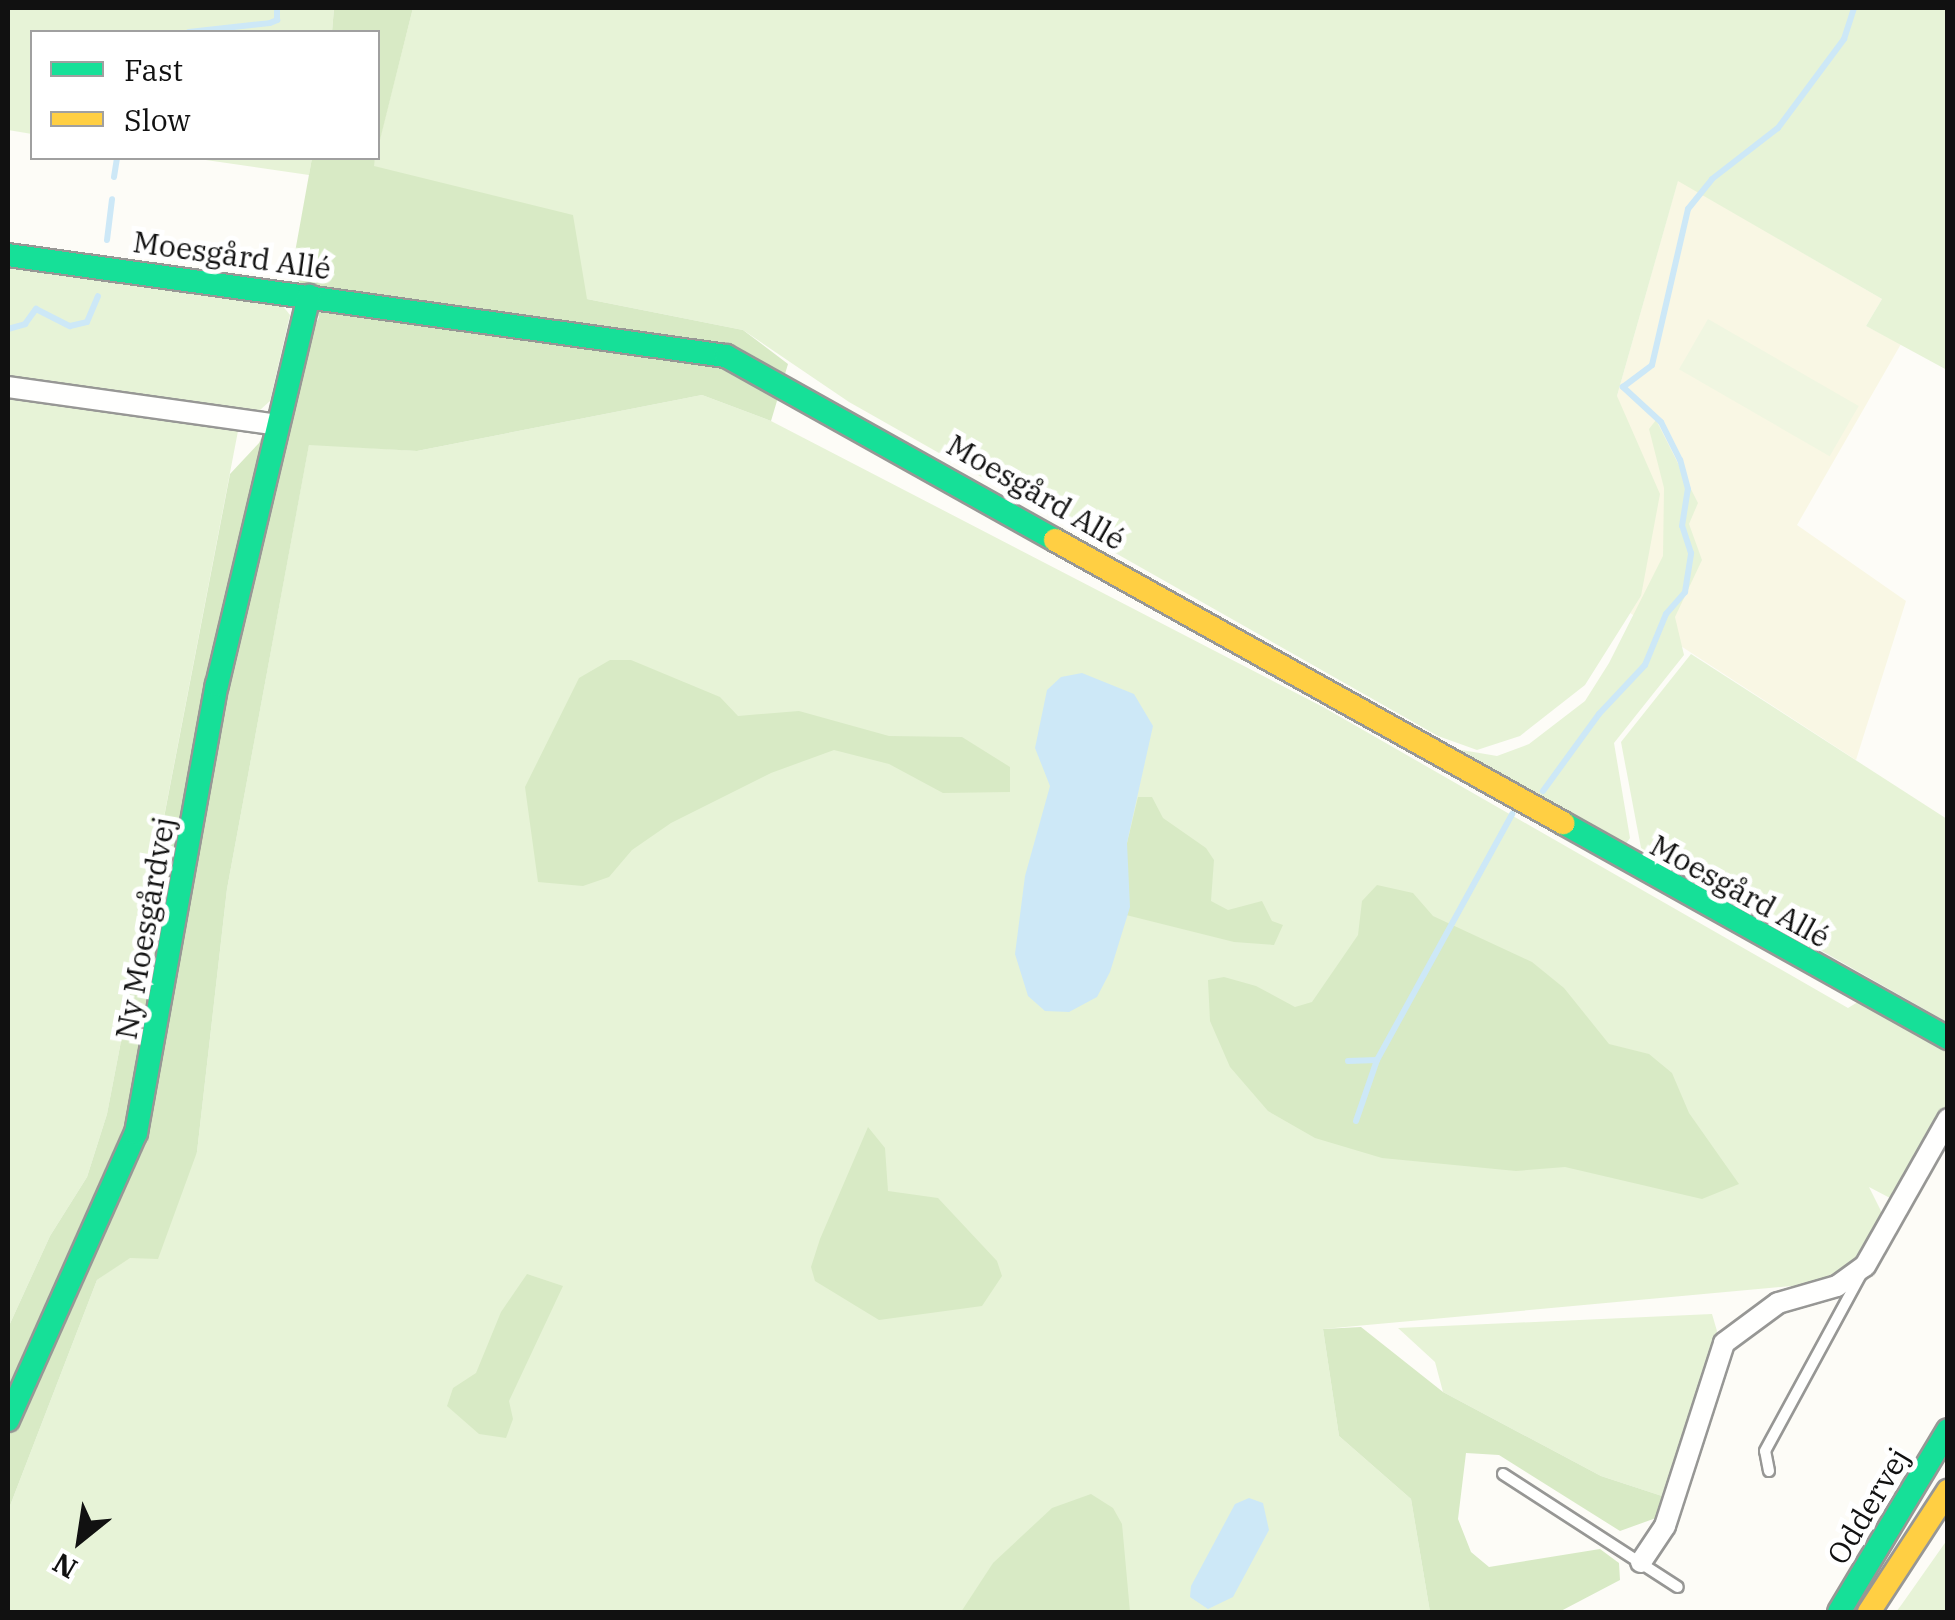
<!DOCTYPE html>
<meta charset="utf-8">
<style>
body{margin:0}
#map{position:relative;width:1955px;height:1620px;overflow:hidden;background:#fdfcf7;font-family:"IBM Plex Serif",serif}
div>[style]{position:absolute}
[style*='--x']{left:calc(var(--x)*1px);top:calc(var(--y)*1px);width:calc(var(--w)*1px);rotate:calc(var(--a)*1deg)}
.farmland>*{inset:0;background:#f9f7e4}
.green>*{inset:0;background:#e7f3d7}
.forest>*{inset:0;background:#d8eac5}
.pitch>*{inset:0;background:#f0f6e1;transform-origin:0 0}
.water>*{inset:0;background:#cde8f7}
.stream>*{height:6px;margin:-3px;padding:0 3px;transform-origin:3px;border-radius:3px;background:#cde8f7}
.roads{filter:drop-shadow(2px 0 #979795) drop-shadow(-2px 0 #979795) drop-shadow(0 2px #979795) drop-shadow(0 -2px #979795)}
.lane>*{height:10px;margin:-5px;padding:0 5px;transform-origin:5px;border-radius:5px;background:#fffffe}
.street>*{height:20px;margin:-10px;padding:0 10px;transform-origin:10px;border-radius:10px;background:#fffffe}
.fast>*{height:22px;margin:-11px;padding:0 11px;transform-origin:11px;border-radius:11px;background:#16e098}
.slow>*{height:22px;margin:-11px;padding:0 11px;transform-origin:11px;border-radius:11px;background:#ffcf43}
span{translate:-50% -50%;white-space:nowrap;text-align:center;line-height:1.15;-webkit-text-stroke:10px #fff;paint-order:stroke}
.street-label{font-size:30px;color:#111}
.frame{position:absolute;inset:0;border:10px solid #111;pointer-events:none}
.legend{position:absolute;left:30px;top:30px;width:350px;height:130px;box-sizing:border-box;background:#fff;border:2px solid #a0a0a0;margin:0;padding:12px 18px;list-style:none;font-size:30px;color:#111}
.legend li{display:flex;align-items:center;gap:20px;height:50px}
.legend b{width:50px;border:2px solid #a0a0a0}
.north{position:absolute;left:30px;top:1490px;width:100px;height:100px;-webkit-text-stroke:8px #fff;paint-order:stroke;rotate:210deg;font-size:28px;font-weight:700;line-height:40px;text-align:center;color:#111}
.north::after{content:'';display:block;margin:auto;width:35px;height:45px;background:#111;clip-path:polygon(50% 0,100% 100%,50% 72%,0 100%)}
</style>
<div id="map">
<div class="farmland">
<i style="clip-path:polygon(1678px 180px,1882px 299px,1866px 326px,1901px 344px,1797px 525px,1906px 601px,1856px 760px,1630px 613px,1641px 596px,1617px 396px)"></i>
</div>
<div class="green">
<i style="clip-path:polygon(8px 8px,334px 8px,332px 32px,32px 32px,32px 134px,8px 130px)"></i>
<i style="clip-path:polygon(413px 8px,1947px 8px,1947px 370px,1866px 326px,1882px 299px,1678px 181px,1617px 396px,1660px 494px,1641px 596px,1585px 685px,1520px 736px,1477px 750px,1438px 736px,849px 402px,743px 330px,587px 299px,373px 166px)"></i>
<i style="clip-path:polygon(192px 158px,312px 158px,309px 175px)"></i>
<i style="clip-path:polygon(8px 265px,282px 305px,290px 315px,270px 401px,260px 410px,246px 410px,8px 380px)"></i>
<i style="clip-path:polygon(702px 395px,771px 421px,1323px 707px,1848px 1008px,1861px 1000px,1947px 1052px,1947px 1103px,1902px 1189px,1890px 1198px,1869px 1187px,1883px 1215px,1864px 1256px,1835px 1278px,1814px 1284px,1323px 1329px,1339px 1436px,1411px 1499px,1430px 1612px,8px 1612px,8px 1511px,97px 1280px,130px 1257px,197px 1152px,227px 889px,309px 444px,417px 451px)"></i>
<i style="clip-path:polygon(8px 397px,238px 431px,107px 1114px,87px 1177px,50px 1236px,8px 1328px)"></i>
<i style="clip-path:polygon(1656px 420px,1698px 503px,1689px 524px,1702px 560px,1675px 617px,1684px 655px,1614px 743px,1630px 838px,1623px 848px,1456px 749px,1497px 756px,1529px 744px,1585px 701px,1609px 663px,1663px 556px,1664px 488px,1649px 429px)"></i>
<i style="clip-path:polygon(1691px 654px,1947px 819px,1947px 1022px,1641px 848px,1621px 742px)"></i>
<i style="clip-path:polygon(1712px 1314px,1717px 1331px,1662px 1496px,1601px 1476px,1443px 1392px,1435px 1362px,1398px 1328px)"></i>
<i style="clip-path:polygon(1947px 1540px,1947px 1612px,1896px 1612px,1902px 1604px)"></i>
</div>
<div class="forest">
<i style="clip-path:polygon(334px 8px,413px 8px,378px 148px,378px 32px,332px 32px)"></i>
<i style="clip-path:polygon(312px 158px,375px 158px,374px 166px,573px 215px,587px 299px,743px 330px,788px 364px,771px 421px,702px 395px,417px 451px,309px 445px,227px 889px,197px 1152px,158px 1259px,130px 1258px,97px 1280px,8px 1511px,8px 1328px,50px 1236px,87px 1177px,107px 1114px,230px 474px,259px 443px,319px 317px,292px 269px)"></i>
<i style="clip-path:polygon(610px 660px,631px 660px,720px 697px,738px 716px,799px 711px,889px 736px,962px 737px,1010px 767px,1010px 792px,943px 793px,889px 764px,834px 750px,771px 773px,671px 823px,632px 850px,609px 877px,583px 886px,538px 882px,525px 787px,579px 678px)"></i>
<i style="clip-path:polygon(1138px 797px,1152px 797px,1163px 818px,1206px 848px,1214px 860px,1211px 901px,1228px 910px,1262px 901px,1272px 921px,1283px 925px,1274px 945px,1234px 942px,1126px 915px,1127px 843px)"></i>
<i style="clip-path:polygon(1377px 885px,1413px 893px,1433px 916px,1532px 962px,1564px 988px,1609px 1044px,1649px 1054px,1672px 1073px,1689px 1113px,1739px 1184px,1702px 1199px,1565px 1167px,1516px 1171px,1382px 1158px,1315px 1138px,1268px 1111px,1230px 1067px,1210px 1021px,1208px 980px,1224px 977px,1256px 986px,1295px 1007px,1312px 1002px,1358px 935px,1362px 901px)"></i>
<i style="clip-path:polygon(868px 1127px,885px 1148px,888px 1191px,938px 1198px,997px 1261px,1002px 1276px,982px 1306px,879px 1320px,815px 1281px,811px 1267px,820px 1239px)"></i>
<i style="clip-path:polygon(527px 1274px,563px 1286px,509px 1401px,513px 1419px,506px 1438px,479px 1434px,447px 1406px,453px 1388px,476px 1373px,501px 1312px)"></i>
<i style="clip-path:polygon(1361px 1327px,1443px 1392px,1601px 1476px,1662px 1496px,1656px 1518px,1620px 1531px,1499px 1455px,1466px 1453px,1458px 1519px,1471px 1552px,1489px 1567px,1600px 1549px,1619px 1563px,1620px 1580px,1559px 1612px,1430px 1612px,1411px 1499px,1339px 1436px,1323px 1329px)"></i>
<i style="clip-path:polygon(1091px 1494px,1113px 1508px,1122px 1524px,1130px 1612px,961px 1612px,993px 1563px,1052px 1508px)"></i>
</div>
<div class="pitch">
<i style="left:1708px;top:319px;width:174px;height:58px;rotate:30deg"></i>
</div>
<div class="water">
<i style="clip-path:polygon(1082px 673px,1134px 694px,1153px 726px,1127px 843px,1130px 907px,1110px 972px,1097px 997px,1069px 1012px,1045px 1011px,1028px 996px,1015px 954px,1025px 876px,1050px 786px,1035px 748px,1047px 690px,1061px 677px)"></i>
<i style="clip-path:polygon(1249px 1498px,1263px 1503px,1269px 1530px,1233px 1597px,1208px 1609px,1190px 1597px,1191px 1586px,1235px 1504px)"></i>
</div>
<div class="stream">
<i style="--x:189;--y:32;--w:81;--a:-6.3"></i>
<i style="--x:270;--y:23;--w:8;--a:-23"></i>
<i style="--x:277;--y:20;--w:12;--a:-90"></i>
<i style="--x:114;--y:177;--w:19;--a:-81"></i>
<i style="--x:107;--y:240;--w:41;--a:-83"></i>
<i style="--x:8;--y:329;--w:18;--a:-16"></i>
<i style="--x:25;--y:324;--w:19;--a:-54"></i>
<i style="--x:36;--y:309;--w:38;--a:27"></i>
<i style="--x:70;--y:326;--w:17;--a:-13"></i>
<i style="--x:87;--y:322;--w:28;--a:-67"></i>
<i style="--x:1543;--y:791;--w:95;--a:-54"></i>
<i style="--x:1599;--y:714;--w:67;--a:-46.8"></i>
<i style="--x:1645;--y:665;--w:55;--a:-67.6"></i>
<i style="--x:1666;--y:614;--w:29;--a:-49"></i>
<i style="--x:1685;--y:592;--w:39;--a:-81"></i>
<i style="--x:1691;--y:553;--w:28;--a:-108"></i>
<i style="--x:1682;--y:526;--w:37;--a:-81"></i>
<i style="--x:1688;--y:489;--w:30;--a:-105"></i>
<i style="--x:1680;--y:460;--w:42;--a:-116.6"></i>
<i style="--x:1661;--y:422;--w:52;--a:-137.4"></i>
<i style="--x:1623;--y:387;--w:36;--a:-37"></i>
<i style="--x:1652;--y:365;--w:160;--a:-77"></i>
<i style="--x:1688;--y:209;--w:38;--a:-51"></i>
<i style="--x:1712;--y:179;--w:83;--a:-37.7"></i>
<i style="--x:1778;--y:128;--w:111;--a:-53.4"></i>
<i style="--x:1844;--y:39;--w:33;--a:-72"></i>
<i style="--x:1348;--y:1061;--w:29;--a:-2"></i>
<i style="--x:1356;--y:1121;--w:65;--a:-71"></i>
<i style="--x:1377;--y:1060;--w:281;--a:-61.2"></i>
</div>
<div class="roads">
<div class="lane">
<i style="--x:1769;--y:1471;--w:20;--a:-101"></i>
<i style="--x:1765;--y:1451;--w:199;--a:-61.5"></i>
<i style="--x:1503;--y:1474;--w:208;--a:32.9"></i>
</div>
<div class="street">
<i style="--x:8;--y:387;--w:273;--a:8"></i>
<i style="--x:1641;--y:1562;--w:43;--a:-56.3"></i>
<i style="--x:1665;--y:1526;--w:192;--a:-72.1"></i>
<i style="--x:1724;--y:1343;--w:67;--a:-36.5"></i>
<i style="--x:1778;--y:1303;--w:61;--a:-16.1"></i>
<i style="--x:1837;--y:1286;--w:34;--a:-36"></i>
<i style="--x:1865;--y:1266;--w:169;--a:-60.5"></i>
</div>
<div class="fast">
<i style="--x:8;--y:255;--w:725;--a:8.01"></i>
<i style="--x:726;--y:356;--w:377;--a:29.2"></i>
<i style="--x:1563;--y:823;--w:441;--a:29.2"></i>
<i style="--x:8;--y:1420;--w:314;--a:-66"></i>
<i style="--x:136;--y:1133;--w:455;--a:-79.8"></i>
<i style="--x:217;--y:685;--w:400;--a:-76.7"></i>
<i style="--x:1839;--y:1612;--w:212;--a:-59.1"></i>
</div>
<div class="slow">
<i style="--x:1055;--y:540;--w:582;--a:29.12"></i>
<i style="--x:1869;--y:1612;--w:145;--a:-56.9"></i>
</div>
</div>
<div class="street-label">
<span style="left:232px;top:255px;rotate:8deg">Moesgård Allé</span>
<span style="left:1036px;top:492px;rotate:30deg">Moesgård Allé</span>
<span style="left:1740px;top:891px;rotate:29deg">Moesgård Allé</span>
<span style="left:145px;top:928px;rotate:-80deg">Ny Moesgårdvej</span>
<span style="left:1868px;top:1506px;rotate:-59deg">Oddervej</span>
</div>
<div class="frame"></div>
<ul class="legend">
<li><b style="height:12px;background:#16e098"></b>Fast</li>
<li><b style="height:12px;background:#ffcf43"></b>Slow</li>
</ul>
<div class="north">N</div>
</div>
